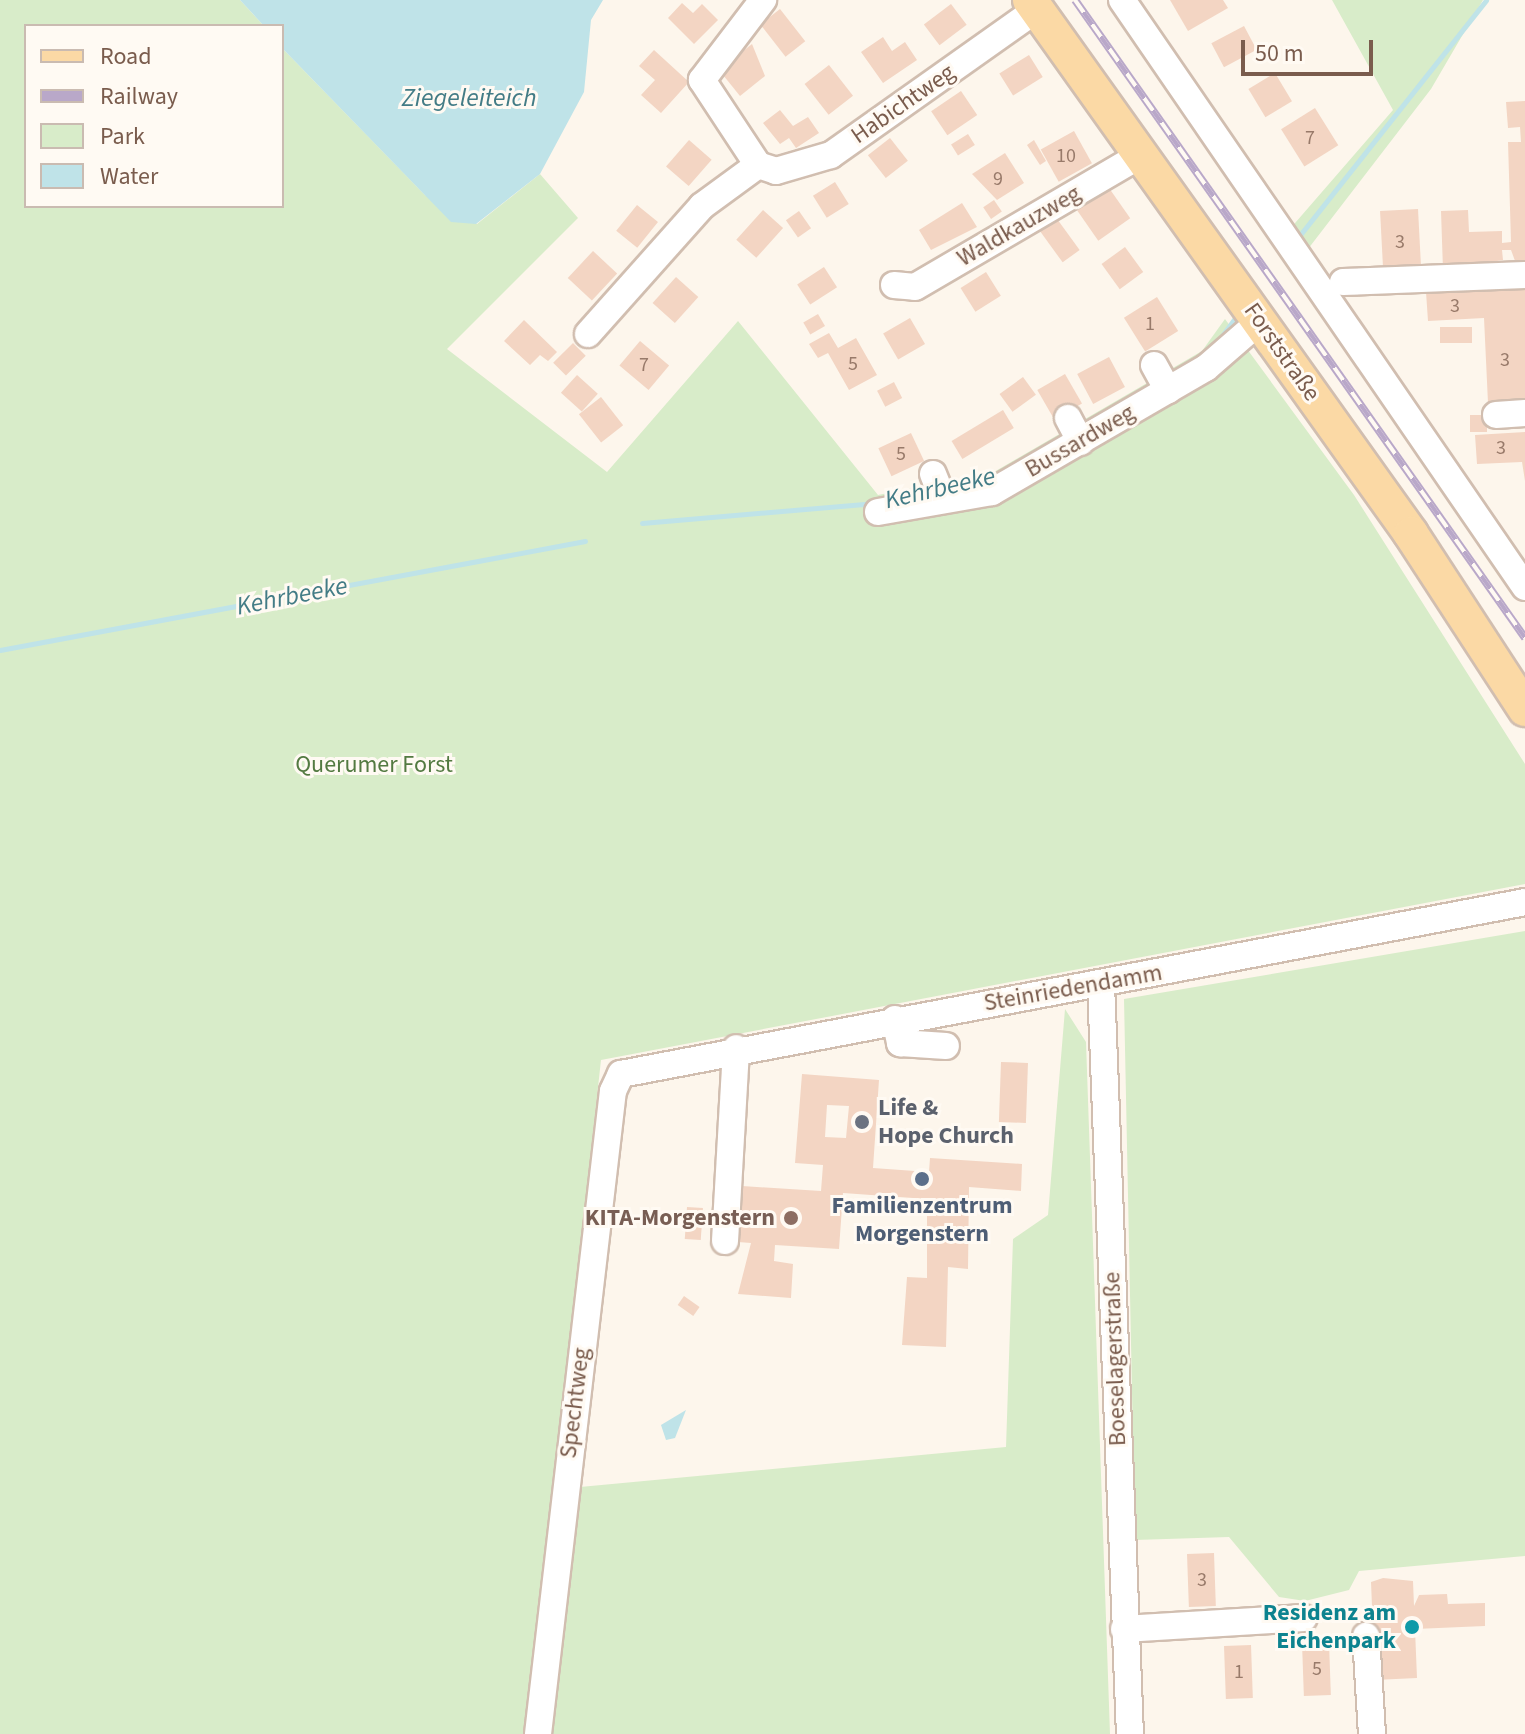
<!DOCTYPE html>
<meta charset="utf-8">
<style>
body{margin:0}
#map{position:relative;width:1525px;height:1734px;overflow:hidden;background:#fdf6ec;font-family:"Source Sans 3",sans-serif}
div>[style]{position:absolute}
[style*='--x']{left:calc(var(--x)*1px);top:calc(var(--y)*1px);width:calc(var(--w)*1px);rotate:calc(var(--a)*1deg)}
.green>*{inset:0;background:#d8ecc9}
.water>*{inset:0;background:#bfe3e8}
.stream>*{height:5px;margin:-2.5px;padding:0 2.5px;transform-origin:2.5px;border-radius:2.5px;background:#bfe3e8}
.building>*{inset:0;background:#f3d5c3;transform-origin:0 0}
.roads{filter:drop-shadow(2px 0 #d1beb0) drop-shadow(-2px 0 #d1beb0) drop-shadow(0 2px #d1beb0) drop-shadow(0 -2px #d1beb0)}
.minor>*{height:26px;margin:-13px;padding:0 13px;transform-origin:13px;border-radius:13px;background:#fff}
.major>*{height:34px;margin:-17px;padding:0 17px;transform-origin:17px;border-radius:17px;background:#fbd9a5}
.rail>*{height:8px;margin-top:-4px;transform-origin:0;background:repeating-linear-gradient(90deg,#fffaf3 0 15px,#b9a8c9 0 30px);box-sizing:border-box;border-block:2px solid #b9a8c9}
.dots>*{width:22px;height:22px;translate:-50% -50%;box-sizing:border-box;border:4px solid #fffaf3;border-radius:50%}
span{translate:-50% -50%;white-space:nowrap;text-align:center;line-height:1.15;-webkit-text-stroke:6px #fffaf3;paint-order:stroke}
.number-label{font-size:20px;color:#987a6a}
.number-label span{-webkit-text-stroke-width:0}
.street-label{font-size:24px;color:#7a5c4d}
.park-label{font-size:24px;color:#537a41}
.worship-label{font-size:24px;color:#5b616d;font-weight:700}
.left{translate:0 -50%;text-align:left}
.service-label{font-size:24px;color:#4e5e75;font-weight:700}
.education-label{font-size:24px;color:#785e54;font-weight:700}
.right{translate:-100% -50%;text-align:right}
.culture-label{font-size:24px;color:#0d838f;font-weight:700}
.water-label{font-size:26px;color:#437c86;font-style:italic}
.legend{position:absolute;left:24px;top:24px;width:260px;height:184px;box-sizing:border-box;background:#fffaf3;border:2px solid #cabbb1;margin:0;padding:10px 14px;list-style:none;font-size:24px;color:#7a5c4d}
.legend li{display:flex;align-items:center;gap:16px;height:40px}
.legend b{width:40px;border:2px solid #cabbb1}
.scale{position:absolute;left:1241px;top:40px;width:132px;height:36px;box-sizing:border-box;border:4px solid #7a5c4d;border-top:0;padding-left:10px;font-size:24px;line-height:28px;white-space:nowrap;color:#7a5c4d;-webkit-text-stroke:6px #fffaf3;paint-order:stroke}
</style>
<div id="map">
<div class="green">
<i style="clip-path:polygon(0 0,240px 0,264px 26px,26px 26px,26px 206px,282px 206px,282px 48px,425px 195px,477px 224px,540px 174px,578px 218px,447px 349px,607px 472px,738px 321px,878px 495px,994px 472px,1202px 351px,1225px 319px,1354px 495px,1525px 764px,1525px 884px,601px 1060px,527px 1734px,0 1734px)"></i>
<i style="clip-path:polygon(1332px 0,1483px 0,1431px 89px,1308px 249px,1289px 230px,1393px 110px)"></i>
<i style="clip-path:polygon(1525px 931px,1525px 1556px,1359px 1571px,1349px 1590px,1305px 1601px,1279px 1597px,1229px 1537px,1135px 1540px,1124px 999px)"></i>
<i style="clip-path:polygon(1065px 1009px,1086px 1042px,1110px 1734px,549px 1734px,580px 1487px,1006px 1447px,1013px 1239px,1048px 1215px)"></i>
</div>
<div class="water">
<i style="clip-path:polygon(240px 0,603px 0,591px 20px,584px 92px,540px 174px,476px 224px,451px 222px,282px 48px,282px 26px,264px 26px)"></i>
<i style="clip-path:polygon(686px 1410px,675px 1438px,666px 1440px,661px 1425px)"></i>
</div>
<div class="stream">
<i style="--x:1296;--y:240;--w:306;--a:-51.6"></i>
<i style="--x:1219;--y:340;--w:27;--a:-54"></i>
<i style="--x:972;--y:482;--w:22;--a:-10"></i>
<i style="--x:642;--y:523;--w:232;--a:-4.9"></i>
<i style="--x:0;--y:650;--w:595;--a:-10.55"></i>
</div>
<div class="building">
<i style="clip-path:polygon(1170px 0,1223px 0,1228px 8px,1188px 31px)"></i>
<i style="clip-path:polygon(682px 3px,693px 13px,702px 4px,718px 20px,694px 44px,668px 18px)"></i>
<i style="left:951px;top:4px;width:26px;height:34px;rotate:53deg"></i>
<i style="left:780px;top:9px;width:41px;height:25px;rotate:52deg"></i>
<i style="left:1244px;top:26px;width:27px;height:37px;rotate:62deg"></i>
<i style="clip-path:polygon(883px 37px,892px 51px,905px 42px,917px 60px,883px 83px,861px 52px)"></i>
<i style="clip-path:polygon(752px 44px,765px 76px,740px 96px,719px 70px)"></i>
<i style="clip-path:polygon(654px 50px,689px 82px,661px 113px,641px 95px,655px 80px,639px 66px)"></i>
<i style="left:1029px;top:55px;width:26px;height:35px;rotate:58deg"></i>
<i style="left:829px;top:65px;width:39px;height:31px;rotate:52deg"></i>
<i style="left:1275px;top:73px;width:33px;height:31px;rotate:59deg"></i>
<i style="left:961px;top:91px;width:29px;height:36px;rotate:56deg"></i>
<i style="clip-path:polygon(1525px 101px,1525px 269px,1518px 269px,1511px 250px,1502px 250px,1503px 260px,1443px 270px,1441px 211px,1468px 210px,1469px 232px,1502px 231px,1502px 243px,1511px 242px,1508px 142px,1521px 142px,1520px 127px,1508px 128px,1506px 102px)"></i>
<i style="left:1315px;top:108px;width:44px;height:40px;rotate:58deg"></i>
<i style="clip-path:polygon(780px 110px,793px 126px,808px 117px,819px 133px,796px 148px,789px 138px,780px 144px,763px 123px)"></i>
<i style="left:1074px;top:131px;width:37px;height:38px;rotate:61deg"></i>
<i style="left:968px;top:134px;width:13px;height:20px;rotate:58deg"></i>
<i style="left:890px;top:138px;width:29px;height:28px;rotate:52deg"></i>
<i style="left:689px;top:140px;width:30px;height:35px;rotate:41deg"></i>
<i style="clip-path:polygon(1034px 140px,1046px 161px,1040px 165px,1027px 145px)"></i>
<i style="clip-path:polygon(1005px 153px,1024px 183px,997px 200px,972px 174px)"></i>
<i style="left:835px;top:182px;width:26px;height:26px;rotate:58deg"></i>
<i style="left:1109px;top:188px;width:37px;height:39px;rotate:55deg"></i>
<i style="left:994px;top:200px;width:14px;height:13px;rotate:56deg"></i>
<i style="clip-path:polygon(962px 203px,977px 227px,931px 250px,919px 230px)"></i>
<i style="left:637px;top:205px;width:27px;height:33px;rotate:39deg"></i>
<i style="left:1418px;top:209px;width:65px;height:38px;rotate:87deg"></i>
<i style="left:763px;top:210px;width:27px;height:40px;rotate:42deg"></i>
<i style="left:799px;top:211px;width:21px;height:16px;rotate:55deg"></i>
<i style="left:1052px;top:212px;width:47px;height:21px;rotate:54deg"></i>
<i style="left:1125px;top:247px;width:31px;height:29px;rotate:54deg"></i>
<i style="left:593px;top:251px;width:33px;height:37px;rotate:43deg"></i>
<i style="left:824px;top:267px;width:24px;height:32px;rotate:57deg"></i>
<i style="left:986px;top:272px;width:28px;height:30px;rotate:58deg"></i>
<i style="left:676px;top:277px;width:30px;height:35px;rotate:42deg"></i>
<i style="clip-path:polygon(1525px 287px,1525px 401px,1488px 403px,1484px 318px,1428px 321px,1426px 292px)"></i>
<i style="left:1157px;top:297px;width:40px;height:39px;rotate:58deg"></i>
<i style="left:818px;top:314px;width:14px;height:17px;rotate:60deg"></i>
<i style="left:910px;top:318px;width:30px;height:31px;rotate:60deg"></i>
<i style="clip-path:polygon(524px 320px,557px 352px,548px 361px,540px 355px,530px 365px,504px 341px)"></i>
<i style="left:1472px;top:327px;width:16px;height:32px;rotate:90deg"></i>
<i style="clip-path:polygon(829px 333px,838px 348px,856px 338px,877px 375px,849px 390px,828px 353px,818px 358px,809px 344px)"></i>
<i style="left:640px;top:341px;width:38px;height:32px;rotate:40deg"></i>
<i style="left:573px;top:343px;width:18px;height:28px;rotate:45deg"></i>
<i style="left:1109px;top:357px;width:34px;height:36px;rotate:62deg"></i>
<i style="left:1065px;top:374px;width:34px;height:32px;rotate:60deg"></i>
<i style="left:577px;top:375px;width:28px;height:24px;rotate:42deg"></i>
<i style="left:1023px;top:377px;width:22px;height:29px;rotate:54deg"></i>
<i style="left:894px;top:382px;width:18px;height:19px;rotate:63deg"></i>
<i style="left:601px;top:397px;width:36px;height:28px;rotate:52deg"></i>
<i style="left:1003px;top:410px;width:21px;height:60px;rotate:59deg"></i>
<i style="left:1470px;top:415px;width:17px;height:17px"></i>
<i style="clip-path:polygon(1525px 432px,1525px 481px,1522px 462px,1477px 464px,1475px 435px)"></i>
<i style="left:911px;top:433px;width:31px;height:36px;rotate:65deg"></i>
<i style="left:1001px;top:1062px;width:27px;height:60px;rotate:2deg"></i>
<i style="clip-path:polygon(evenodd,802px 1074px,879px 1080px,873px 1168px,929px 1172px,930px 1158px,1022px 1164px,1021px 1191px,969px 1187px,968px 1269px,948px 1267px,946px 1347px,902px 1345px,907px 1277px,927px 1278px,927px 1199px,843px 1193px,839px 1249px,775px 1245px,774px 1261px,793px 1264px,791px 1298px,738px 1294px,751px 1243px,738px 1242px,742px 1186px,821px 1191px,823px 1165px,795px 1163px,802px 1074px,827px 1105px,849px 1106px,846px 1138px,825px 1137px,827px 1105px)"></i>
<i style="left:687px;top:1207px;width:16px;height:32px;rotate:4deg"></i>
<i style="left:684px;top:1296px;width:19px;height:11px;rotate:35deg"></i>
<i style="left:1214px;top:1553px;width:53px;height:27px;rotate:88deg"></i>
<i style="clip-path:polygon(1383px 1578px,1413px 1581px,1414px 1606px,1419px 1595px,1447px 1594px,1448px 1604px,1485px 1603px,1485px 1626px,1415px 1629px,1417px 1678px,1375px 1680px,1371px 1582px)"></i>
<i style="left:1329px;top:1642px;width:53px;height:27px;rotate:88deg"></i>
<i style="left:1251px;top:1645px;width:53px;height:27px;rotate:88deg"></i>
</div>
<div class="roads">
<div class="minor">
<i style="--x:1122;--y:0;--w:712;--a:55.53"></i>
<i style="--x:758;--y:165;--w:102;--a:-123.4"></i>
<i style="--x:702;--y:80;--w:101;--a:-52.7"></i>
<i style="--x:1343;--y:282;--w:182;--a:-2.2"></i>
<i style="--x:894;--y:285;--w:21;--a:5"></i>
<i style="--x:915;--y:287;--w:262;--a:-30.3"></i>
<i style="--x:588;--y:334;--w:171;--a:-48.3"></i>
<i style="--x:702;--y:206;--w:69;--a:-36.2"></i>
<i style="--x:758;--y:165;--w:19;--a:18"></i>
<i style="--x:776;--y:171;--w:57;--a:-16.2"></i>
<i style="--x:831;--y:155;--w:252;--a:-35.3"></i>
<i style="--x:1154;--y:365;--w:29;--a:61"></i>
<i style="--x:1496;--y:415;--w:29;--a:-4"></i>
<i style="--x:1068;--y:418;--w:27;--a:62"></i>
<i style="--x:933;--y:474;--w:27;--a:68"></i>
<i style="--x:878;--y:512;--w:116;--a:-10"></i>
<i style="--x:992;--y:492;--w:247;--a:-30.1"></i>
<i style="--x:1206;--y:368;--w:72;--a:-41"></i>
<i style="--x:1101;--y:984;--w:751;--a:87.79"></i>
<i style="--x:895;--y:1019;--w:25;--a:78"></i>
<i style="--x:900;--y:1043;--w:46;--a:3.7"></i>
<i style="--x:725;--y:1241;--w:193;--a:-86.7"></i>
<i style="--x:1124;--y:1629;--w:180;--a:-3.5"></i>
<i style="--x:1366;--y:1636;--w:98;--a:86.5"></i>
<i style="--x:538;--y:1734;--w:647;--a:-83.35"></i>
<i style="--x:613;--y:1091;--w:19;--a:-65"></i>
<i style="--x:621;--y:1074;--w:920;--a:-10.77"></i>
</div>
<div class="major">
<i style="--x:1030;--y:0;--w:656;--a:54.49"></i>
<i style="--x:1411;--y:534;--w:209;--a:56.9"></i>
</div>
</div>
<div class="rail">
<i style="--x:1075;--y:0;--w:781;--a:54.8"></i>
</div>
<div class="dots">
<i style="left:862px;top:1122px;background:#6b7280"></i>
<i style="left:922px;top:1179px;background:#5c6f8a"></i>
<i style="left:791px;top:1218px;background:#8d6e63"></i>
<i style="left:1412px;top:1627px;background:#0f9aa8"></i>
</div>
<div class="number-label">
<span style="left:1310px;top:138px">7</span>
<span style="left:1066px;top:156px">10</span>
<span style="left:998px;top:179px">9</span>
<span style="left:1400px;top:242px">3</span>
<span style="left:1455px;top:306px">3</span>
<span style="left:1150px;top:324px">1</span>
<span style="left:1505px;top:360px">3</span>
<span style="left:853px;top:364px">5</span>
<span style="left:644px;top:365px">7</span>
<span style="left:1501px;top:448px">3</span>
<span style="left:901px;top:454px">5</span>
<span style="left:1202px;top:1580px">3</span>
<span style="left:1317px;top:1669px">5</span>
<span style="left:1239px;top:1672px">1</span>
</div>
<div class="street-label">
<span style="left:903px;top:104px;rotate:-35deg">Habichtweg</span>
<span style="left:1019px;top:226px;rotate:-30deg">Waldkauzweg</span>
<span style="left:1282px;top:352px;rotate:55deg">Forststraße</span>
<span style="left:1080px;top:441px;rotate:-30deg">Bussardweg</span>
<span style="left:1073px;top:988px;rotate:-10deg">Steinriedendamm</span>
<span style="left:1115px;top:1359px;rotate:-92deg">Boeselagerstraße</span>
<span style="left:575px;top:1403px;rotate:-83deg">Spechtweg</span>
</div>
<div class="park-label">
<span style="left:374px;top:765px">Querumer Forst</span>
</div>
<div class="worship-label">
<span class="left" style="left:878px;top:1122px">Life &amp;<br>Hope Church</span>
</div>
<div class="service-label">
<span style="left:922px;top:1220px">Familienzentrum<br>Morgenstern</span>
</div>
<div class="education-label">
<span class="right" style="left:775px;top:1218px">KITA-Morgenstern</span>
</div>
<div class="culture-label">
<span class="right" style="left:1396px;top:1627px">Residenz am<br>Eichenpark</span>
</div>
<div class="water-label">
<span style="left:469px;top:98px">Ziegeleiteich</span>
<span style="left:940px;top:488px;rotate:-13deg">Kehrbeeke</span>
<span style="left:292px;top:596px;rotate:-11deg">Kehrbeeke</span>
</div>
<ul class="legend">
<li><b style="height:10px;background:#fbd9a5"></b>Road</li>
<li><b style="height:10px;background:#b9a8c9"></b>Railway</li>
<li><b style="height:22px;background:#d8ecc9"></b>Park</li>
<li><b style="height:22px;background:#bfe3e8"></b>Water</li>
</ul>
<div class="scale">50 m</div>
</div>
